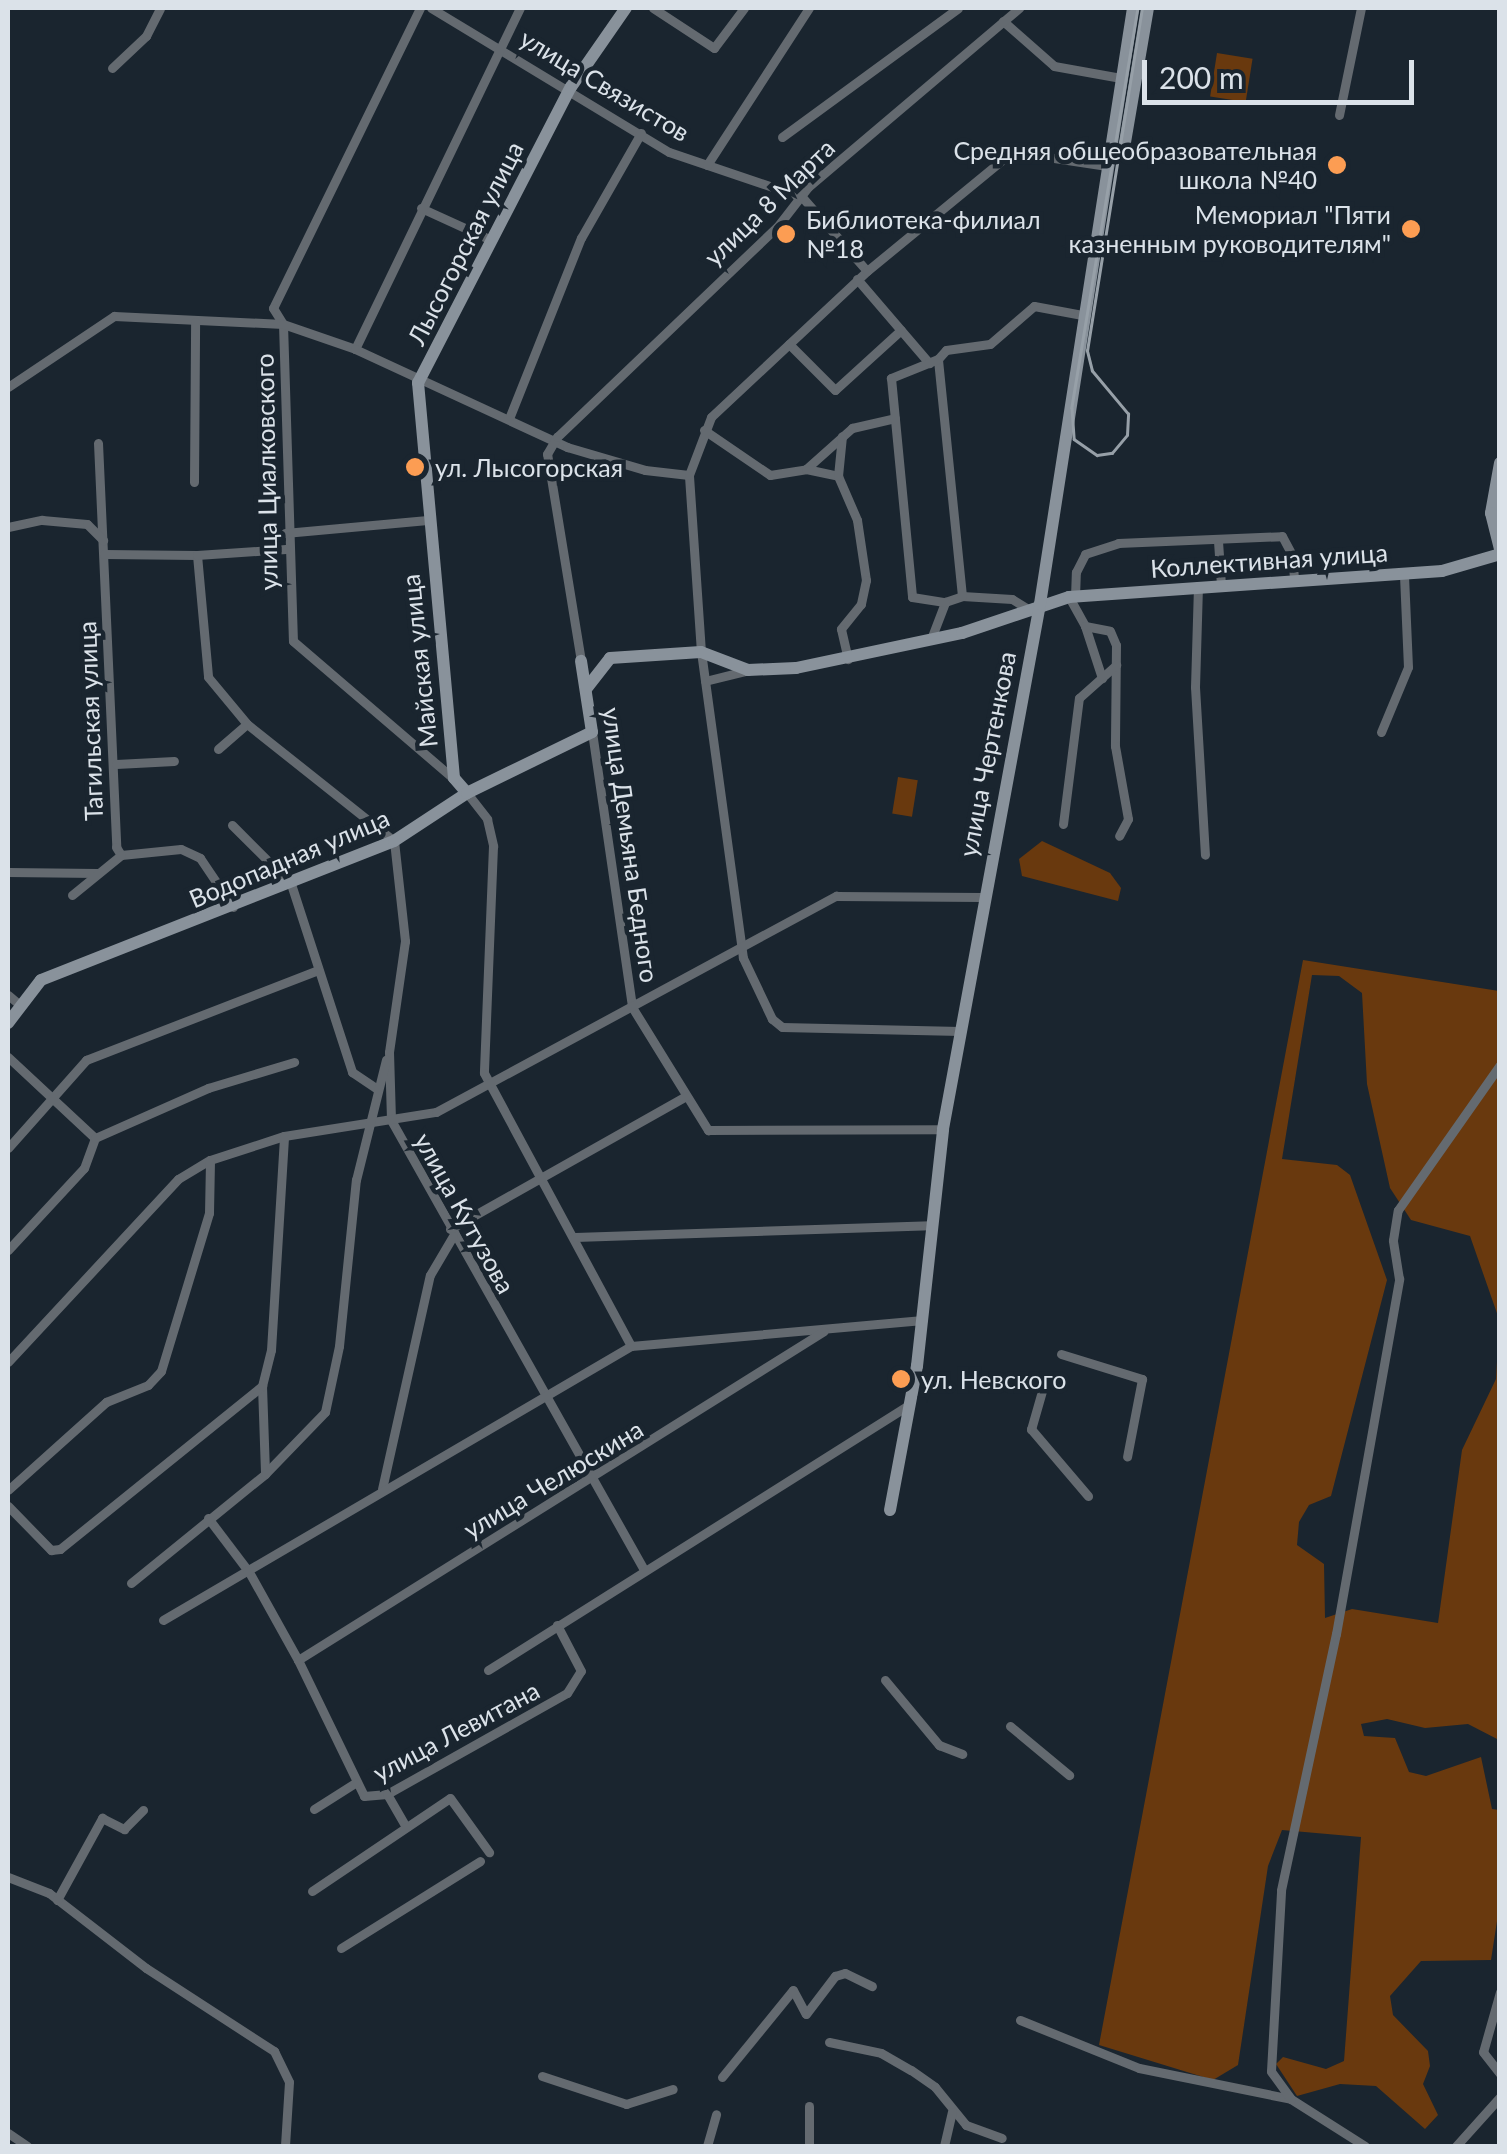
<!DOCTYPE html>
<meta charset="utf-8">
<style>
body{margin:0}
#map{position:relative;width:1507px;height:2154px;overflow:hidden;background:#1a252f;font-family:Lato,sans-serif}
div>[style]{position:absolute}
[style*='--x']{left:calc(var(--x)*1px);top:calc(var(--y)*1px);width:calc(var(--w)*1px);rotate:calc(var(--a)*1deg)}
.green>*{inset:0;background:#69390e;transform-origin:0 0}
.street>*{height:9px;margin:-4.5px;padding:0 4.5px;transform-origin:4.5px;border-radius:4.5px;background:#646a70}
.secondary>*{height:12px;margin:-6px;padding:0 6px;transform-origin:6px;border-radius:6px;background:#89929b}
.tram>*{height:2.5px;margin:-1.25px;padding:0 1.25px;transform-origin:1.25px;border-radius:1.25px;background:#97a0a8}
.dots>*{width:28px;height:28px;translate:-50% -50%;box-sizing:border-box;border:5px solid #1a252f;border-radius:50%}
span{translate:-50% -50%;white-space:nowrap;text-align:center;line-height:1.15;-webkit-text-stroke:9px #1a252f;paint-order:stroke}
.street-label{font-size:25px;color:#dbe2e9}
.poi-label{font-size:25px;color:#dbe2e9}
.right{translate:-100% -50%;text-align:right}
.left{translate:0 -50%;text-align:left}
.frame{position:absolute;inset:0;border:10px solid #dbe2e9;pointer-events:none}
.scale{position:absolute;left:1142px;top:60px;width:272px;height:45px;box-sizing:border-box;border:5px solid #dbe2e9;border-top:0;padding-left:12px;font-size:30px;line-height:35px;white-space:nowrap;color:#dbe2e9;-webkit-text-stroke:8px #1a252f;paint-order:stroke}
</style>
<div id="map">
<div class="green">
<i style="left:1217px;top:53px;width:36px;height:44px;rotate:9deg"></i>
<i style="left:898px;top:777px;width:20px;height:37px;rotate:9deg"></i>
<i style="clip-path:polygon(1042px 841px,1110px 873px,1121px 888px,1118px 901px,1022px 876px,1019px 859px)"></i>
<i style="clip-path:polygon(1303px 960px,1499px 991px,1499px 1319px,1470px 1236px,1411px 1220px,1390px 1188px,1367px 1084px,1362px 993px,1339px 976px,1312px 975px,1282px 1159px,1337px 1165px,1350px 1175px,1387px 1280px,1331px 1496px,1309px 1505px,1299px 1522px,1297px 1545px,1324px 1564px,1325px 1618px,1352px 1609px,1438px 1623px,1462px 1450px,1496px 1379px,1499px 1326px,1499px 1740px,1468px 1724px,1425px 1728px,1387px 1719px,1361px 1724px,1364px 1736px,1395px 1738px,1409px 1772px,1426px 1776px,1481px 1757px,1492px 1809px,1499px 1810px,1499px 1908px,1491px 1960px,1421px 1961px,1390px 1996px,1393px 2015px,1428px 2051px,1430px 2066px,1423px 2084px,1438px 2115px,1425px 2129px,1376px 2086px,1340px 2084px,1297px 2096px,1276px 2064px,1283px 2057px,1326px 2069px,1344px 2061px,1361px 1837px,1282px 1830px,1268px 1866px,1238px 2065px,1213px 2080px,1099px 2045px)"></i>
</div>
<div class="street">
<i style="--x:420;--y:8;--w:334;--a:116.1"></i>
<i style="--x:273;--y:308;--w:19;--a:58"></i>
<i style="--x:283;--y:324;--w:317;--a:88.2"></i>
<i style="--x:293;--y:641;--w:211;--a:40.6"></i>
<i style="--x:431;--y:8;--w:278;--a:31.2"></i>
<i style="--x:669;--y:152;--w:140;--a:18.7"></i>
<i style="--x:802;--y:197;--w:98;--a:48.7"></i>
<i style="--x:653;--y:8;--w:73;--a:33.3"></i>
<i style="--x:714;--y:48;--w:50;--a:-53.1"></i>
<i style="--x:1003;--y:21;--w:68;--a:41.4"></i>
<i style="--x:1054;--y:66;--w:68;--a:10.2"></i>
<i style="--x:112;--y:68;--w:47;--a:-43.3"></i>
<i style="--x:146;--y:36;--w:31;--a:-63"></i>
<i style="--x:1339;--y:115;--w:109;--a:-78.4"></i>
<i style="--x:782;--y:137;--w:218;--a:-36.2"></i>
<i style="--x:707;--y:165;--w:187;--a:-57"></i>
<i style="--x:421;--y:208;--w:75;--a:24.5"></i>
<i style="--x:857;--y:279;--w:111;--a:49.4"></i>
<i style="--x:789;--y:344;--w:65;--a:45"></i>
<i style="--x:835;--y:390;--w:89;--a:-42.3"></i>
<i style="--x:355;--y:349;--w:379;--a:-64.2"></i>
<i style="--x:938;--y:359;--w:12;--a:-48"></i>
<i style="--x:946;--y:350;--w:44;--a:-7.8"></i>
<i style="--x:990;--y:344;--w:58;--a:-40.8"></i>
<i style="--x:1034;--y:306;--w:49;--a:10.6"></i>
<i style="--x:8;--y:387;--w:128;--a:-33.8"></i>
<i style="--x:114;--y:316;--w:169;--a:2.7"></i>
<i style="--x:283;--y:324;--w:76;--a:19.1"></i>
<i style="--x:355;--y:349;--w:234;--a:24.8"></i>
<i style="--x:567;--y:447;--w:81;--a:16.4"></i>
<i style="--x:645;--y:470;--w:44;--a:6.5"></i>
<i style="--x:510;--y:416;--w:192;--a:-68.3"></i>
<i style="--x:581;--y:238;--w:121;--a:-60.3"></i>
<i style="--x:704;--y:430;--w:80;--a:34.3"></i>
<i style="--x:770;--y:475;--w:36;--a:-9"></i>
<i style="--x:806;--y:469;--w:62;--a:-41.7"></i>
<i style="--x:852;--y:428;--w:44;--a:-13.1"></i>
<i style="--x:98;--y:443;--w:404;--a:87.4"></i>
<i style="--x:116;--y:847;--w:9;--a:58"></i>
<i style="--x:121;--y:855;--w:60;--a:-5.7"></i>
<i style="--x:181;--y:849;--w:21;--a:25"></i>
<i style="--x:200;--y:858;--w:59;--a:56"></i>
<i style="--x:806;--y:469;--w:33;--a:12"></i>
<i style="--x:838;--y:476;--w:48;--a:66.6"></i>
<i style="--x:857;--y:520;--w:61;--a:81.5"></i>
<i style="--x:866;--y:580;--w:25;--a:102"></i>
<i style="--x:861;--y:604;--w:32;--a:129"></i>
<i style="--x:841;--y:629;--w:31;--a:77"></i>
<i style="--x:838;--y:476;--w:40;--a:-84.3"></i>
<i style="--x:194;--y:482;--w:160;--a:-89.6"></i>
<i style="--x:8;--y:527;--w:35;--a:-12"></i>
<i style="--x:42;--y:520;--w:45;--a:5.1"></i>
<i style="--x:87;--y:524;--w:23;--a:45"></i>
<i style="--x:285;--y:533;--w:143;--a:-5.2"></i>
<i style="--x:1218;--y:541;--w:44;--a:86.1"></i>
<i style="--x:104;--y:554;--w:93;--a:0.6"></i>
<i style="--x:197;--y:555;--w:122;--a:84.8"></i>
<i style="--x:208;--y:677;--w:61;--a:50.3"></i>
<i style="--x:247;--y:724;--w:188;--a:38.5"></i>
<i style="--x:394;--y:841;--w:101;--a:83.7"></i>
<i style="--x:405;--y:941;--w:112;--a:98.2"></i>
<i style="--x:389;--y:1052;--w:68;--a:88.3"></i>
<i style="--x:391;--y:1120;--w:514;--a:60.64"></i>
<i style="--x:197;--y:555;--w:89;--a:-3.9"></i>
<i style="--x:1198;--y:586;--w:101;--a:91.7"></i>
<i style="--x:1195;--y:687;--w:168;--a:86.6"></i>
<i style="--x:962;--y:596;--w:50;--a:3.4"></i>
<i style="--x:1012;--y:599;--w:19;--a:32"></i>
<i style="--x:1069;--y:597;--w:33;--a:61"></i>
<i style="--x:1085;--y:626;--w:25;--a:11"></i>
<i style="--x:1110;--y:631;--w:15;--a:67"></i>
<i style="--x:1116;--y:645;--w:101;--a:90.6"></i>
<i style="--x:1115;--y:746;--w:74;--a:79.9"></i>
<i style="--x:1128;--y:819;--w:19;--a:118"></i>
<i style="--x:1075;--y:597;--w:25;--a:-88"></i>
<i style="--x:1076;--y:572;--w:20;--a:-63"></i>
<i style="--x:1085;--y:554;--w:35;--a:-18"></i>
<i style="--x:1118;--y:543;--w:164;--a:-2.4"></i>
<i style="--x:1282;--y:536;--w:21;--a:62"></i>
<i style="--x:1292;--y:555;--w:25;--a:85"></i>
<i style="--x:1085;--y:626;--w:55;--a:71.9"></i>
<i style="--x:931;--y:639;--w:40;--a:-69"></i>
<i style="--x:945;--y:602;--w:18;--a:-19"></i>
<i style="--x:962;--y:596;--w:238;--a:-95.8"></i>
<i style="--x:938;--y:359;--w:51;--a:158"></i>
<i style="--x:891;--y:378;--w:220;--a:84.5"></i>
<i style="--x:912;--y:597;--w:33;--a:9"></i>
<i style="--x:581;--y:661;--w:210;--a:-99.3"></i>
<i style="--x:547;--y:454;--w:20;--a:-60"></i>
<i style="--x:557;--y:437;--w:304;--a:-43.7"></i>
<i style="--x:777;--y:227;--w:51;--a:-52.2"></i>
<i style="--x:808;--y:187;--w:277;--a:-40.3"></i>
<i style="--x:705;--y:681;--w:41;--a:-14"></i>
<i style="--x:592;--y:732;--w:278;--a:81.7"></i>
<i style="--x:632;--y:1007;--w:145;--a:58.3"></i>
<i style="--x:708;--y:1130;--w:235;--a:-0.2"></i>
<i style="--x:1381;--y:732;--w:70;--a:-67.4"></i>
<i style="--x:1408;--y:667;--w:93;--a:-92.5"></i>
<i style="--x:218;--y:749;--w:38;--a:-41"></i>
<i style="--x:116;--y:764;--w:58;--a:-3"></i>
<i style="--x:467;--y:793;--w:33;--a:52"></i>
<i style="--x:487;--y:819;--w:28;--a:77"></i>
<i style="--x:493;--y:846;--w:227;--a:92.3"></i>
<i style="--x:484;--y:1073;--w:310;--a:61.7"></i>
<i style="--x:1063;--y:824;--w:127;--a:-82.8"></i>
<i style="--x:1079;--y:698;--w:50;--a:-41.7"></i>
<i style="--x:232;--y:825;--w:83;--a:45"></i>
<i style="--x:291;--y:884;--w:198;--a:72"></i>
<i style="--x:352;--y:1072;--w:30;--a:34"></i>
<i style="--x:8;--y:872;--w:89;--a:0.6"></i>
<i style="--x:72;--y:895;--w:63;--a:-39.2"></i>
<i style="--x:8;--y:995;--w:17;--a:40"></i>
<i style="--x:960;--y:1031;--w:178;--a:-178.7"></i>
<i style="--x:782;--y:1027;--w:13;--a:-141"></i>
<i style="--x:772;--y:1019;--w:68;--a:-115.4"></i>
<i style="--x:743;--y:958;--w:309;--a:-97.8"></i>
<i style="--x:701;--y:652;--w:177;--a:-93.9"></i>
<i style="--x:689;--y:475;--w:62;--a:-69.2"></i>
<i style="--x:711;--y:417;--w:214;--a:-43.1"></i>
<i style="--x:867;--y:271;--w:180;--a:-39.4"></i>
<i style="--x:1006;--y:157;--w:16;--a:-15"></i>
<i style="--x:1021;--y:153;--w:87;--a:8.6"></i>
<i style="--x:8;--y:1057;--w:119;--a:43"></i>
<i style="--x:95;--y:1138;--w:32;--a:110"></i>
<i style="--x:84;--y:1168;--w:112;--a:132.8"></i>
<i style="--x:95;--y:1138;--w:124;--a:-23.9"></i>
<i style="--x:208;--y:1088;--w:90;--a:-16.8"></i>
<i style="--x:8;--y:1148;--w:118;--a:-48.4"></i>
<i style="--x:86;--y:1060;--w:249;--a:-21.2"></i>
<i style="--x:450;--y:1229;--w:271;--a:-29.4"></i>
<i style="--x:575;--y:1237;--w:355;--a:-1.9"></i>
<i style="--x:1061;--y:1354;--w:85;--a:17.2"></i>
<i style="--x:1142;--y:1379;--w:79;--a:100.9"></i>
<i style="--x:8;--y:1362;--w:250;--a:-47.1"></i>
<i style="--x:178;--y:1179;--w:37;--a:-31"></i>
<i style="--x:210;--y:1160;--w:78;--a:-18"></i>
<i style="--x:284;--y:1136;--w:154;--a:-9"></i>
<i style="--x:436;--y:1112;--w:455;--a:-28.4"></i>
<i style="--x:836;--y:896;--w:146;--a:0.4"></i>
<i style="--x:262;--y:1386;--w:88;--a:88"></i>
<i style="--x:1042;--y:1391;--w:40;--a:106"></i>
<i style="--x:1031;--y:1429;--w:88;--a:49.6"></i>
<i style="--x:382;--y:1489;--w:219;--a:-77.4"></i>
<i style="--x:430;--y:1275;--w:45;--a:-59.5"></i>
<i style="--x:8;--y:1490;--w:132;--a:-41.9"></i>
<i style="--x:106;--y:1402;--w:45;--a:-22"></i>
<i style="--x:148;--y:1385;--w:19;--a:-47"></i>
<i style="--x:161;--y:1371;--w:165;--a:-73.1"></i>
<i style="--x:209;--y:1213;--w:53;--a:-88.9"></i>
<i style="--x:8;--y:1506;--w:62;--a:45.7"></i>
<i style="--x:51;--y:1550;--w:9;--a:-6"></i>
<i style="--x:60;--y:1549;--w:260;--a:-38.9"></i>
<i style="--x:262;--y:1386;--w:37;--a:-76"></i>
<i style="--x:271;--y:1350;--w:214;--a:-86.5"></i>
<i style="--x:208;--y:1518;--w:68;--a:52.8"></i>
<i style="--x:249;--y:1572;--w:101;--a:60.9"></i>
<i style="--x:298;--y:1660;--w:151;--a:64.1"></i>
<i style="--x:364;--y:1796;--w:23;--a:-5"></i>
<i style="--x:387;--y:1794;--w:206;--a:-29.3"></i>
<i style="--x:567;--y:1693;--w:26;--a:-58"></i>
<i style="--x:581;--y:1671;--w:52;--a:-117.6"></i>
<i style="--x:131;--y:1583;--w:173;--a:-39.1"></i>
<i style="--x:265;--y:1474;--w:86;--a:-45.9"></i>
<i style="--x:325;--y:1412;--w:67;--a:-78"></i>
<i style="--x:339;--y:1346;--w:167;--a:-84.2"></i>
<i style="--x:356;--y:1180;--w:124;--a:-76"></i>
<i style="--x:163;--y:1620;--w:542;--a:-30.35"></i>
<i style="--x:631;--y:1346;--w:293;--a:-5.1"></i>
<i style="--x:298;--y:1660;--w:620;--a:-32.02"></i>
<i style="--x:488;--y:1670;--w:497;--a:-32.2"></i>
<i style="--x:885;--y:1680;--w:85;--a:50.3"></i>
<i style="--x:939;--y:1745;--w:25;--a:21"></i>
<i style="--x:1010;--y:1726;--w:77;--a:39.7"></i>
<i style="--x:387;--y:1794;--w:34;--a:60"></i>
<i style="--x:314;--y:1809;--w:49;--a:-32.4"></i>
<i style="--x:8;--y:1877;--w:44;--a:21.3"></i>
<i style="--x:49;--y:1893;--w:123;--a:37.7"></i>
<i style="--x:146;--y:1968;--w:153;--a:33"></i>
<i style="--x:274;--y:2051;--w:34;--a:64"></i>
<i style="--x:289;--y:2082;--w:64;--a:93.6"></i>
<i style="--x:312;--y:1891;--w:166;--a:-34"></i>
<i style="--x:450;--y:1798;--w:67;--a:54.2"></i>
<i style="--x:57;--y:1900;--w:94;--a:-61.2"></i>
<i style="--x:102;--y:1818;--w:25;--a:27"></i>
<i style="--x:124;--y:1829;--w:27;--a:-45"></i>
<i style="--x:341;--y:1948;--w:164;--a:-32"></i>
<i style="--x:1500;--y:1992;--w:62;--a:105.8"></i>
<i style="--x:1483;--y:2052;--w:28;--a:52"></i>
<i style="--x:1020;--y:2020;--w:128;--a:22"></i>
<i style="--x:1139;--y:2068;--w:155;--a:11.5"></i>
<i style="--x:829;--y:2042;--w:53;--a:11.9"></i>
<i style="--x:881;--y:2053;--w:34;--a:30"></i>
<i style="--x:911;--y:2070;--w:29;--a:35"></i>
<i style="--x:935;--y:2087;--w:49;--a:50.8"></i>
<i style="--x:966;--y:2125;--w:38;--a:20"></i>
<i style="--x:542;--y:2076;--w:89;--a:18.4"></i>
<i style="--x:626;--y:2104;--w:49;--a:-17.7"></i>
<i style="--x:722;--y:2077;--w:112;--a:-50.8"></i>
<i style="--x:793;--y:1990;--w:27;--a:62"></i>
<i style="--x:806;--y:2014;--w:48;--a:-52.7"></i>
<i style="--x:835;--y:1976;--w:10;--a:-17"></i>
<i style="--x:845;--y:1973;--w:30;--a:26"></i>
<i style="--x:809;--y:2106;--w:40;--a:90"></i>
<i style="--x:8;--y:2133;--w:23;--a:34"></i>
<i style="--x:707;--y:2146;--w:33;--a:-74"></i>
<i style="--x:944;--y:2146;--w:35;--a:-77"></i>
<i style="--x:1365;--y:2146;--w:88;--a:-147.6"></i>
<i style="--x:1291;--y:2099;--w:34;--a:-126"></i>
<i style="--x:1271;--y:2071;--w:181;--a:-86.8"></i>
<i style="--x:1281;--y:1890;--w:262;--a:-77.9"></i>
<i style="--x:1336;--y:1634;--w:361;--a:-79.9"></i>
<i style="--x:1399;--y:1279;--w:39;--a:-99"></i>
<i style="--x:1393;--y:1240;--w:30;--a:-81"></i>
<i style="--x:1398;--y:1210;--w:177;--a:-54.9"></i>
<i style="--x:1456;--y:2146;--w:66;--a:-48.1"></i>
</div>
<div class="secondary">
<i style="--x:1123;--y:154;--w:148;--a:-80.3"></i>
<i style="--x:1500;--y:463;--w:51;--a:100.2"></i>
<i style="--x:1491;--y:513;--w:38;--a:76"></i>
<i style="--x:586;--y:689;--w:39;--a:-52"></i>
<i style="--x:610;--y:658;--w:91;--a:-3.8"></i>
<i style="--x:701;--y:652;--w:50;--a:21"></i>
<i style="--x:748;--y:670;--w:48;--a:-2.4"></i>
<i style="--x:796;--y:668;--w:170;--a:-11.9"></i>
<i style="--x:962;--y:633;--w:113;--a:-18.6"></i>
<i style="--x:1069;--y:597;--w:374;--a:-4"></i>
<i style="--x:1442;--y:571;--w:60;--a:-16.3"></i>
<i style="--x:467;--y:793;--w:20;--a:-131"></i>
<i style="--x:454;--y:778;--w:397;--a:-95.2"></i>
<i style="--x:418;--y:383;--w:333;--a:-62.7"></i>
<i style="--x:571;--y:87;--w:96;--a:-55.2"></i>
<i style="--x:8;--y:1023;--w:54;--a:-52.5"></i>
<i style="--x:41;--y:980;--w:379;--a:-21.5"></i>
<i style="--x:394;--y:841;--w:87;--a:-33.3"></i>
<i style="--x:467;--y:793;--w:139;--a:-26"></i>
<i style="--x:592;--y:732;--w:72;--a:-98.8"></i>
<i style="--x:890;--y:1510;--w:147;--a:-79.4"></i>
<i style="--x:917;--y:1366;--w:238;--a:-83.7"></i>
<i style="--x:943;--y:1129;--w:534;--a:-79.53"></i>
<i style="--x:1040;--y:604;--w:603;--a:-81.13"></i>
</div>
<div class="tram">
<i style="--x:1138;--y:8;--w:405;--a:99.4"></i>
<i style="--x:1072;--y:408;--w:31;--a:86"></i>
<i style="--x:1074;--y:439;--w:28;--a:35"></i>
<i style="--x:1097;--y:455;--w:15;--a:-8"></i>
<i style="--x:1112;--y:453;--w:23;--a:-50"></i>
<i style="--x:1127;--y:435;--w:21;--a:-87"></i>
<i style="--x:1128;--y:414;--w:56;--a:-129.9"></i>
<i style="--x:1092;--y:371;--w:21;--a:-104"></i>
<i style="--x:1087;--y:351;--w:347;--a:-80.9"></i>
</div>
<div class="dots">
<i style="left:1337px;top:165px;background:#fc9d53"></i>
<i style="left:1411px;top:229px;background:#fc9d53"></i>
<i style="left:786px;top:234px;background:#fc9d53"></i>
<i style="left:415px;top:467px;background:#fc9d53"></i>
<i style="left:901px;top:1379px;background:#fc9d53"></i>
</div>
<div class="street-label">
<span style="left:605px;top:85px;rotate:31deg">улица Связистов</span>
<span style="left:769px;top:202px;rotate:-44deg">улица 8 Марта</span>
<span style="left:465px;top:243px;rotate:-63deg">Лысогорская улица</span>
<span style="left:266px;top:472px;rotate:-91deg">улица Циалковского</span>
<span style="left:1269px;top:560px;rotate:-4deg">Коллективная улица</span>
<span style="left:419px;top:661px;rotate:-96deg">Майская улица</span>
<span style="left:90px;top:721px;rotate:-92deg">Тагильская улица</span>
<span style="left:987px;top:754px;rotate:-79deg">улица Чертенкова</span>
<span style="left:631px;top:845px;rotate:82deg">улица Демьяна Бедного</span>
<span style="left:289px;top:858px;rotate:-23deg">Водопадная улица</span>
<span style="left:465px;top:1213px;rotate:61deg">улица Кутузова</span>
<span style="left:553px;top:1479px;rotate:-31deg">улица Челюскина</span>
<span style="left:456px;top:1731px;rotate:-28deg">улица Левитана</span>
</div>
<div class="poi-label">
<span class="right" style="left:1317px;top:165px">Средняя общеобразовательная<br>школа №40</span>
<span class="right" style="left:1391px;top:229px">Мемориал "Пяти<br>казненным руководителям"</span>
<span class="left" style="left:806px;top:234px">Библиотека-филиал<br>№18</span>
<span class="left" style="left:435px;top:467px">ул. Лысогорская</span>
<span class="left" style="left:921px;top:1379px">ул. Невского</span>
</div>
<div class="frame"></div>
<div class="scale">200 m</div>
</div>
